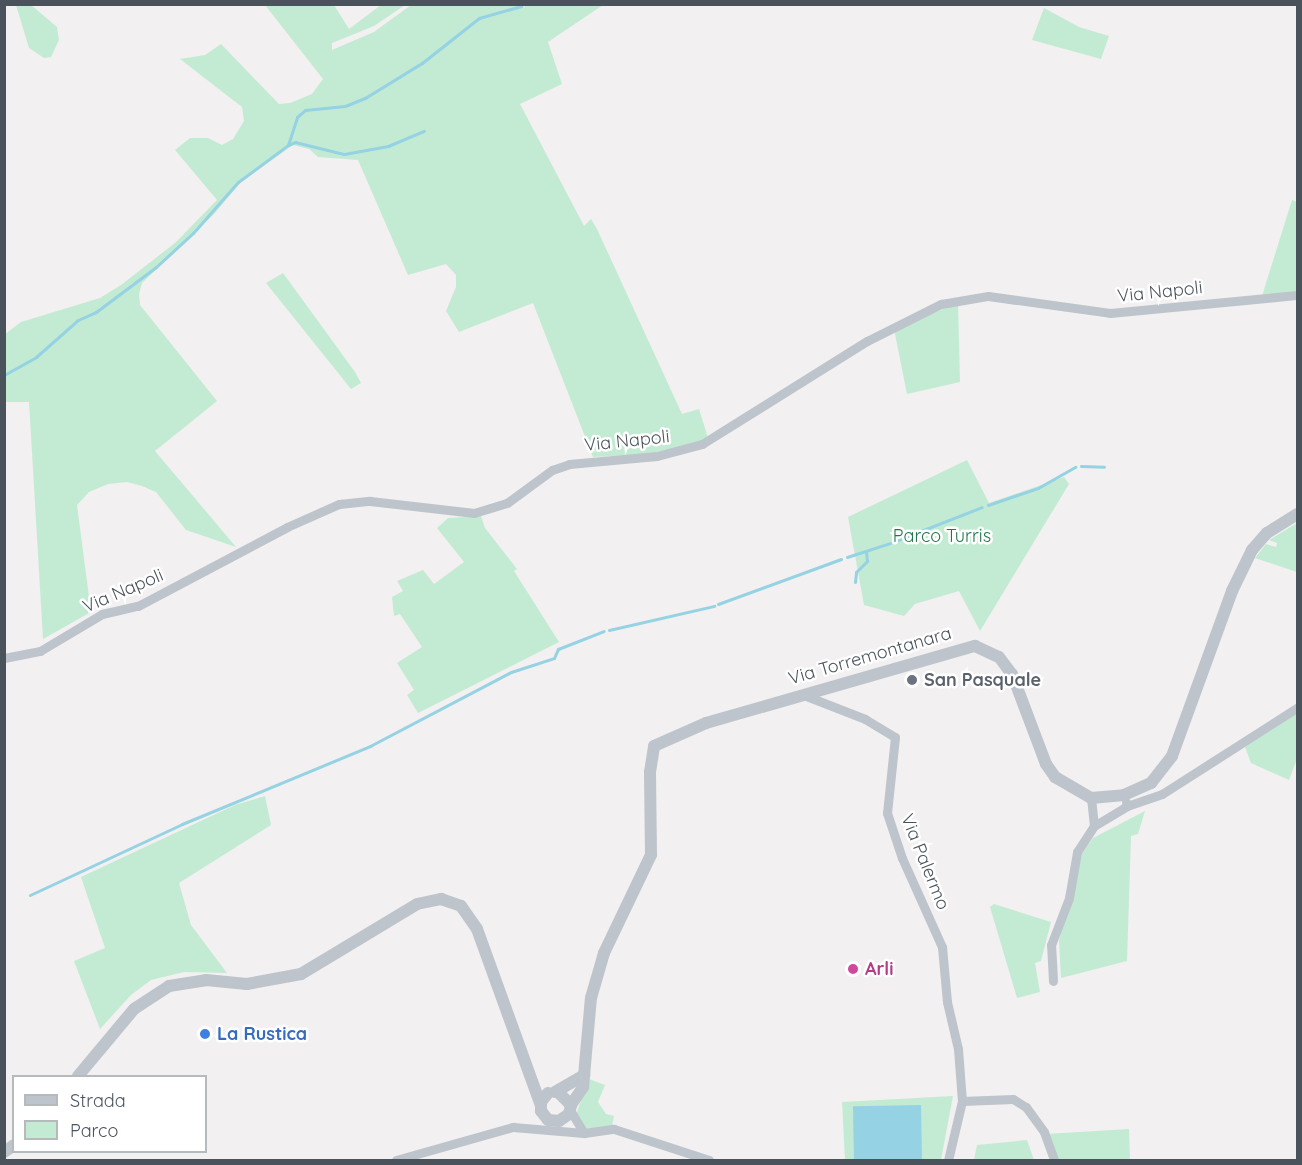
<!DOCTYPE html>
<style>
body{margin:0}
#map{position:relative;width:1302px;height:1165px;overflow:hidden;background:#f2f0f0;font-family:Quicksand,sans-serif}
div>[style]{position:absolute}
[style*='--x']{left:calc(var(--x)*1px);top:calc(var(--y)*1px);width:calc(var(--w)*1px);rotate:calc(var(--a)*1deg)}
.green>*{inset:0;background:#c3ebd3}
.water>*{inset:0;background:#95d2e3;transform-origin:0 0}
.stream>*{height:3px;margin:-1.5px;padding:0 1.5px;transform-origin:1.5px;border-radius:1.5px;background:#95d2e3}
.minor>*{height:9px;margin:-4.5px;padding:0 4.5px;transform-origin:4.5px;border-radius:4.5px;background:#bdc4cb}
.tertiary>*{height:12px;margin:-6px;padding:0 6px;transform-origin:6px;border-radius:6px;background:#bdc4cb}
.dots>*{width:16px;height:16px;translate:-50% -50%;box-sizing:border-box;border:3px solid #fff;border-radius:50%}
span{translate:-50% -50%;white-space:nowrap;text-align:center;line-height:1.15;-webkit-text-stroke:5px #fff;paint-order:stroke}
.street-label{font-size:18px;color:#4a535b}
.park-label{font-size:18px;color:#21764d}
.worship-label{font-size:18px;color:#5b616d;font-weight:700}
.left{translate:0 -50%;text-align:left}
.hotel-label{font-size:18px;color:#b23c85;font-weight:700}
.shop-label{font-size:18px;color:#366cbe;font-weight:700}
.frame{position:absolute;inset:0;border:6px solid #4a535b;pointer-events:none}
.legend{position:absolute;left:12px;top:1075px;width:195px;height:78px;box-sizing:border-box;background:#fff;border:2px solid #b7babd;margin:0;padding:8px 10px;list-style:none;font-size:18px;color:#4a535b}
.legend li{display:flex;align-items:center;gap:12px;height:30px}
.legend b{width:30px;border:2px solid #b7babd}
</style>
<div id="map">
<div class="green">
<i style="clip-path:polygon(521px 4px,524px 8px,526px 4px,603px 5px,548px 42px,562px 84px,520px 104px,584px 226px,591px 219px,597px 229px,682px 414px,699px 409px,708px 438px,668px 453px,593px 457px,533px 303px,459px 332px,446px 311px,456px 287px,456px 275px,446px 264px,408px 275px,358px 160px,318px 157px,309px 149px,293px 145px,241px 182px,214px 214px,142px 283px,139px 294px,140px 305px,217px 401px,155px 451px,236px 547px,186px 530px,156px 492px,142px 486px,127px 482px,108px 484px,89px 492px,77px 505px,91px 612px,43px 639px,29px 402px,5px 402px,4px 335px,21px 322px,100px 298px,121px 285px,175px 243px,217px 200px,175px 150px,190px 138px,208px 138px,222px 145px,233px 139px,244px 121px,242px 107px,180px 59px,205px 55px,221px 44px,279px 104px,290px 103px,312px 94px,323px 79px,265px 5px,334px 5px,349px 29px,381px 5px,405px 5px,374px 26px,332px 43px,332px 50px,374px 32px,411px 5px)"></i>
<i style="clip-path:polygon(16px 5px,31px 5px,57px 27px,59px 40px,51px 57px,44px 58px,29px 48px)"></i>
<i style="clip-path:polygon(1044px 8px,1079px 27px,1109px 36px,1101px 59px,1032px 40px)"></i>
<i style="clip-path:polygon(1292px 200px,1297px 202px,1297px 293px,1262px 296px)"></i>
<i style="clip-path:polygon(283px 273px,355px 372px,361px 383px,351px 389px,266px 283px)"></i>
<i style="clip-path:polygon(958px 303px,960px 382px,907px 394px,894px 329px)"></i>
<i style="clip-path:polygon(967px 460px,989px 503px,1064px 477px,1069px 484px,980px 631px,959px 591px,915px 604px,904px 616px,864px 605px,848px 517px)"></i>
<i style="clip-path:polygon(481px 516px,485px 528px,517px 569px,514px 571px,559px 642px,418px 713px,407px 695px,414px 690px,397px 663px,422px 647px,400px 614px,394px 616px,392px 597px,403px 591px,397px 581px,423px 570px,434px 584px,464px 562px,437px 528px,448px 518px)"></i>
<i style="clip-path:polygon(1297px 523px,1297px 572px,1255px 558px,1266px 544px,1276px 547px,1277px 543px,1269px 540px)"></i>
<i style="clip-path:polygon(1297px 713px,1297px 759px,1289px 780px,1251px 763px,1245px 747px)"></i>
<i style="clip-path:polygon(265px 796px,271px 825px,179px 883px,191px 925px,227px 973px,184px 972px,151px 980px,131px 995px,100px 1029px,74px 961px,105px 948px,81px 877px,235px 805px)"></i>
<i style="clip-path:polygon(1145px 811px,1138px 834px,1131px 836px,1127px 961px,1061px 978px,1059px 940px,1082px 854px,1093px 838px)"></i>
<i style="clip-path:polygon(994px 904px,1051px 922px,1041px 961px,1035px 963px,1040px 992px,1017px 998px,990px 907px)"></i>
<i style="clip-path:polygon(589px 1079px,605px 1085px,598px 1102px,606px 1114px,614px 1116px,612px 1127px,586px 1129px,575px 1117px)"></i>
<i style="clip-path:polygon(953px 1096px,941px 1160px,845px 1160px,842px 1102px)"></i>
<i style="clip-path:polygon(1129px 1129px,1130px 1160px,1055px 1160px,1046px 1134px)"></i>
<i style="clip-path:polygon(1027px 1140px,1034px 1160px,974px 1160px,977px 1145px)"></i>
</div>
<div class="water">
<i style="left:921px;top:1105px;width:55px;height:68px;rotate:89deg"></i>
</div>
<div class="stream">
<i style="--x:288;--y:145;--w:8;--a:-23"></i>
<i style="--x:295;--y:142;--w:50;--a:13.8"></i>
<i style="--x:344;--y:154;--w:45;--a:-10.3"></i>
<i style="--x:388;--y:146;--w:39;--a:-23"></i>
<i style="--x:4;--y:375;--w:37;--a:-29"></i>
<i style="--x:36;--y:357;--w:56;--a:-41.4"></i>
<i style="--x:78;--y:320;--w:20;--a:-24"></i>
<i style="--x:96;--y:312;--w:75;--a:-36.9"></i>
<i style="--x:156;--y:267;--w:50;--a:-42.6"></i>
<i style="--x:193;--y:233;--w:68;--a:-48.6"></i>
<i style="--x:238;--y:182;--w:62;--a:-36.5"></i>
<i style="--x:288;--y:145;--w:29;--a:-72"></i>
<i style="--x:297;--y:117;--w:11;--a:-41"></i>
<i style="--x:305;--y:110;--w:40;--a:-5.7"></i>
<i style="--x:345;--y:106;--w:22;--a:-22"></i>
<i style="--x:365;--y:98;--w:67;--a:-31.6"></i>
<i style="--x:422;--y:63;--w:73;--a:-38.3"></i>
<i style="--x:479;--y:18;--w:44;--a:-15.9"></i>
<i style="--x:1081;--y:466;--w:23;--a:2"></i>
<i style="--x:988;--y:505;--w:53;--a:-18.8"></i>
<i style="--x:1038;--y:488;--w:43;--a:-29.6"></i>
<i style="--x:895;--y:541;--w:93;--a:-21.3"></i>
<i style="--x:847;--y:557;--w:45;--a:-18"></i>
<i style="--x:855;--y:582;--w:10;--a:-84"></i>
<i style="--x:856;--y:572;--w:16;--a:-45"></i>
<i style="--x:867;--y:561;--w:9;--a:-96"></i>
<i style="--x:718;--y:604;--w:131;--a:-20.1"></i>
<i style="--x:609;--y:630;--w:108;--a:-12.9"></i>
<i style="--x:30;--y:895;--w:168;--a:-25"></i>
<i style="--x:182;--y:824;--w:204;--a:-22.5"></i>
<i style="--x:370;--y:746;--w:159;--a:-27.7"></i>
<i style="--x:511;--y:672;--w:45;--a:-18"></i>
<i style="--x:554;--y:658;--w:10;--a:-66"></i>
<i style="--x:558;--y:649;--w:49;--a:-21.4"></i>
</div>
<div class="minor">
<i style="--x:4;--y:658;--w:37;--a:-11"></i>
<i style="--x:40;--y:651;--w:72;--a:-30.8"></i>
<i style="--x:102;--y:614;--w:37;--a:-13"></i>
<i style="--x:138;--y:606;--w:169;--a:-27.9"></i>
<i style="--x:287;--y:527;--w:57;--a:-23.9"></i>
<i style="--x:339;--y:504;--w:31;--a:-6"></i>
<i style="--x:370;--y:501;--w:105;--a:6.6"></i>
<i style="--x:474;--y:513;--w:34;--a:-17"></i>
<i style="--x:507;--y:503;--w:56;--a:-36.3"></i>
<i style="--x:552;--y:470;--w:18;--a:-19"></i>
<i style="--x:569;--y:464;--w:88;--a:-5.2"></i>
<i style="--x:657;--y:456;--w:47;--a:-14.9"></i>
<i style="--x:702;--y:444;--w:195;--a:-32"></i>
<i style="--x:867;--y:341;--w:83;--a:-26.6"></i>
<i style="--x:941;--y:304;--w:48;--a:-9.7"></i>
<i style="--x:988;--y:296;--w:123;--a:7.9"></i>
<i style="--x:1110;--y:313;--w:189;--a:-5.5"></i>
<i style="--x:801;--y:694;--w:69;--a:21.3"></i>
<i style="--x:865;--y:719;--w:35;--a:31"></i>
<i style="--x:895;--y:737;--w:76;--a:96"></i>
<i style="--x:887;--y:813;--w:47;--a:71.6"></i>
<i style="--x:902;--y:858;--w:98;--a:65.8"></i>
<i style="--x:942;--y:947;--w:55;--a:84.8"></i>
<i style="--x:947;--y:1002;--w:48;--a:76.8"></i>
<i style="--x:958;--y:1049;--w:52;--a:85.6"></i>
<i style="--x:962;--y:1101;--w:61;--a:103.3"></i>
<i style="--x:1127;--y:806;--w:37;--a:-19"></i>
<i style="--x:1162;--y:794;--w:161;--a:-32.6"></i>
<i style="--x:1094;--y:826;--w:39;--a:-31"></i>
<i style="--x:1127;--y:806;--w:4;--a:-104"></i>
<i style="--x:1053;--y:981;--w:36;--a:-93"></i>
<i style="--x:1051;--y:945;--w:50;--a:-69"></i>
<i style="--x:1069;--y:898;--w:47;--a:-80.1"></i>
<i style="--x:1077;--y:852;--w:31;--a:-57"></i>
<i style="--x:1094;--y:826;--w:28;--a:-96"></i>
<i style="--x:962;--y:1101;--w:51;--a:-2.2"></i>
<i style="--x:1013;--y:1099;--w:15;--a:32"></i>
<i style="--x:1026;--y:1107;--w:31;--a:54"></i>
<i style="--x:1044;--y:1132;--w:30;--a:70"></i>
<i style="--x:570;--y:1110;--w:27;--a:59"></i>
<i style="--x:396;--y:1160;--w:122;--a:-15.8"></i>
<i style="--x:513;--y:1127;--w:71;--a:4.8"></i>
<i style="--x:584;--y:1133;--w:30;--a:-8"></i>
<i style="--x:614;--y:1129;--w:100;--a:18.1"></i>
</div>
<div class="tertiary">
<i style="--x:78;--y:1076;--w:87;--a:-50.1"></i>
<i style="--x:134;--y:1009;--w:42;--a:-33.3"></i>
<i style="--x:169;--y:986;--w:37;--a:-9"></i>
<i style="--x:206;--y:980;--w:41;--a:5.6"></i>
<i style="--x:247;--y:984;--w:55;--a:-10.5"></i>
<i style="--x:301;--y:974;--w:135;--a:-31.1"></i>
<i style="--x:417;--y:904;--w:25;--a:-12"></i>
<i style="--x:441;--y:899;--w:21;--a:19"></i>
<i style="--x:461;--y:906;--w:28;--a:55"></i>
<i style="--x:477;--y:929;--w:188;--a:70.1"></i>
<i style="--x:555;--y:1092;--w:34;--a:-30"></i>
<i style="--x:548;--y:1093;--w:11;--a:128"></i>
<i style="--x:541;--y:1102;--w:9;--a:90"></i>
<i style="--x:541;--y:1111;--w:11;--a:52"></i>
<i style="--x:548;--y:1120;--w:11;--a:5"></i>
<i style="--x:559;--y:1121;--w:12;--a:-35"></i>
<i style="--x:569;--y:1114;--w:9;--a:-77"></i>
<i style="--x:571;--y:1105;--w:18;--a:-135"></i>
<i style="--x:571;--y:1105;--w:22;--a:-56"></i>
<i style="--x:583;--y:1087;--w:89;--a:-84.9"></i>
<i style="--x:591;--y:998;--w:47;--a:-73.9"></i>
<i style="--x:604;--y:953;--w:109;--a:-64.4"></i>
<i style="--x:651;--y:855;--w:83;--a:-90.7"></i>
<i style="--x:650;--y:772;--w:26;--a:-81"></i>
<i style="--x:654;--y:746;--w:57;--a:-23.9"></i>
<i style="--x:706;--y:723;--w:280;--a:-16"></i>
<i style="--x:975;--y:646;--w:26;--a:25"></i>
<i style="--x:999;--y:657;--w:21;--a:53"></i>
<i style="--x:1012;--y:674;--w:96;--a:69.3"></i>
<i style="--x:1046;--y:764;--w:16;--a:55"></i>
<i style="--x:1055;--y:777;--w:42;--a:30.3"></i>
<i style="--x:1091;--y:798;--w:33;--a:-5"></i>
<i style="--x:1124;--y:795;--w:30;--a:-24"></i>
<i style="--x:1151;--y:783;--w:34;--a:-52"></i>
<i style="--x:1172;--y:756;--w:176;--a:-70"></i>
<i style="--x:1232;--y:591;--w:46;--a:-64"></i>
<i style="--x:1252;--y:550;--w:23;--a:-49"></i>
<i style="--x:1267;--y:533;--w:36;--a:-32"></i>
<i style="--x:4;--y:1152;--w:12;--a:-35"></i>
</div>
<div class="dots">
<i style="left:912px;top:680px;background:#6b7280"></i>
<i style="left:853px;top:969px;background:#d1479c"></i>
<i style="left:205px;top:1034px;background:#3f7fe0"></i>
</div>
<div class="street-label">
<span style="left:1160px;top:292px;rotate:-6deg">Via Napoli</span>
<span style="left:627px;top:441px;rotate:-6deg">Via Napoli</span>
<span style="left:123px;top:591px;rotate:-23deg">Via Napoli</span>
<span style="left:870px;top:656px;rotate:-16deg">Via Torremontanara</span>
<span style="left:925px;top:862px;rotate:68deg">Via Palermo</span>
</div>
<div class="park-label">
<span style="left:942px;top:536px">Parco Turris</span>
</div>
<div class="worship-label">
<span class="left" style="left:924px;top:680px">San Pasquale</span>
</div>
<div class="hotel-label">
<span class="left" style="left:865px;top:969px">Arli</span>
</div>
<div class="shop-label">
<span class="left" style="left:217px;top:1034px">La Rustica</span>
</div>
<div class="frame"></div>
<ul class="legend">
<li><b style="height:8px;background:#bdc4cb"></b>Strada</li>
<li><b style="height:16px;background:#c3ebd3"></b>Parco</li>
</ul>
</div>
